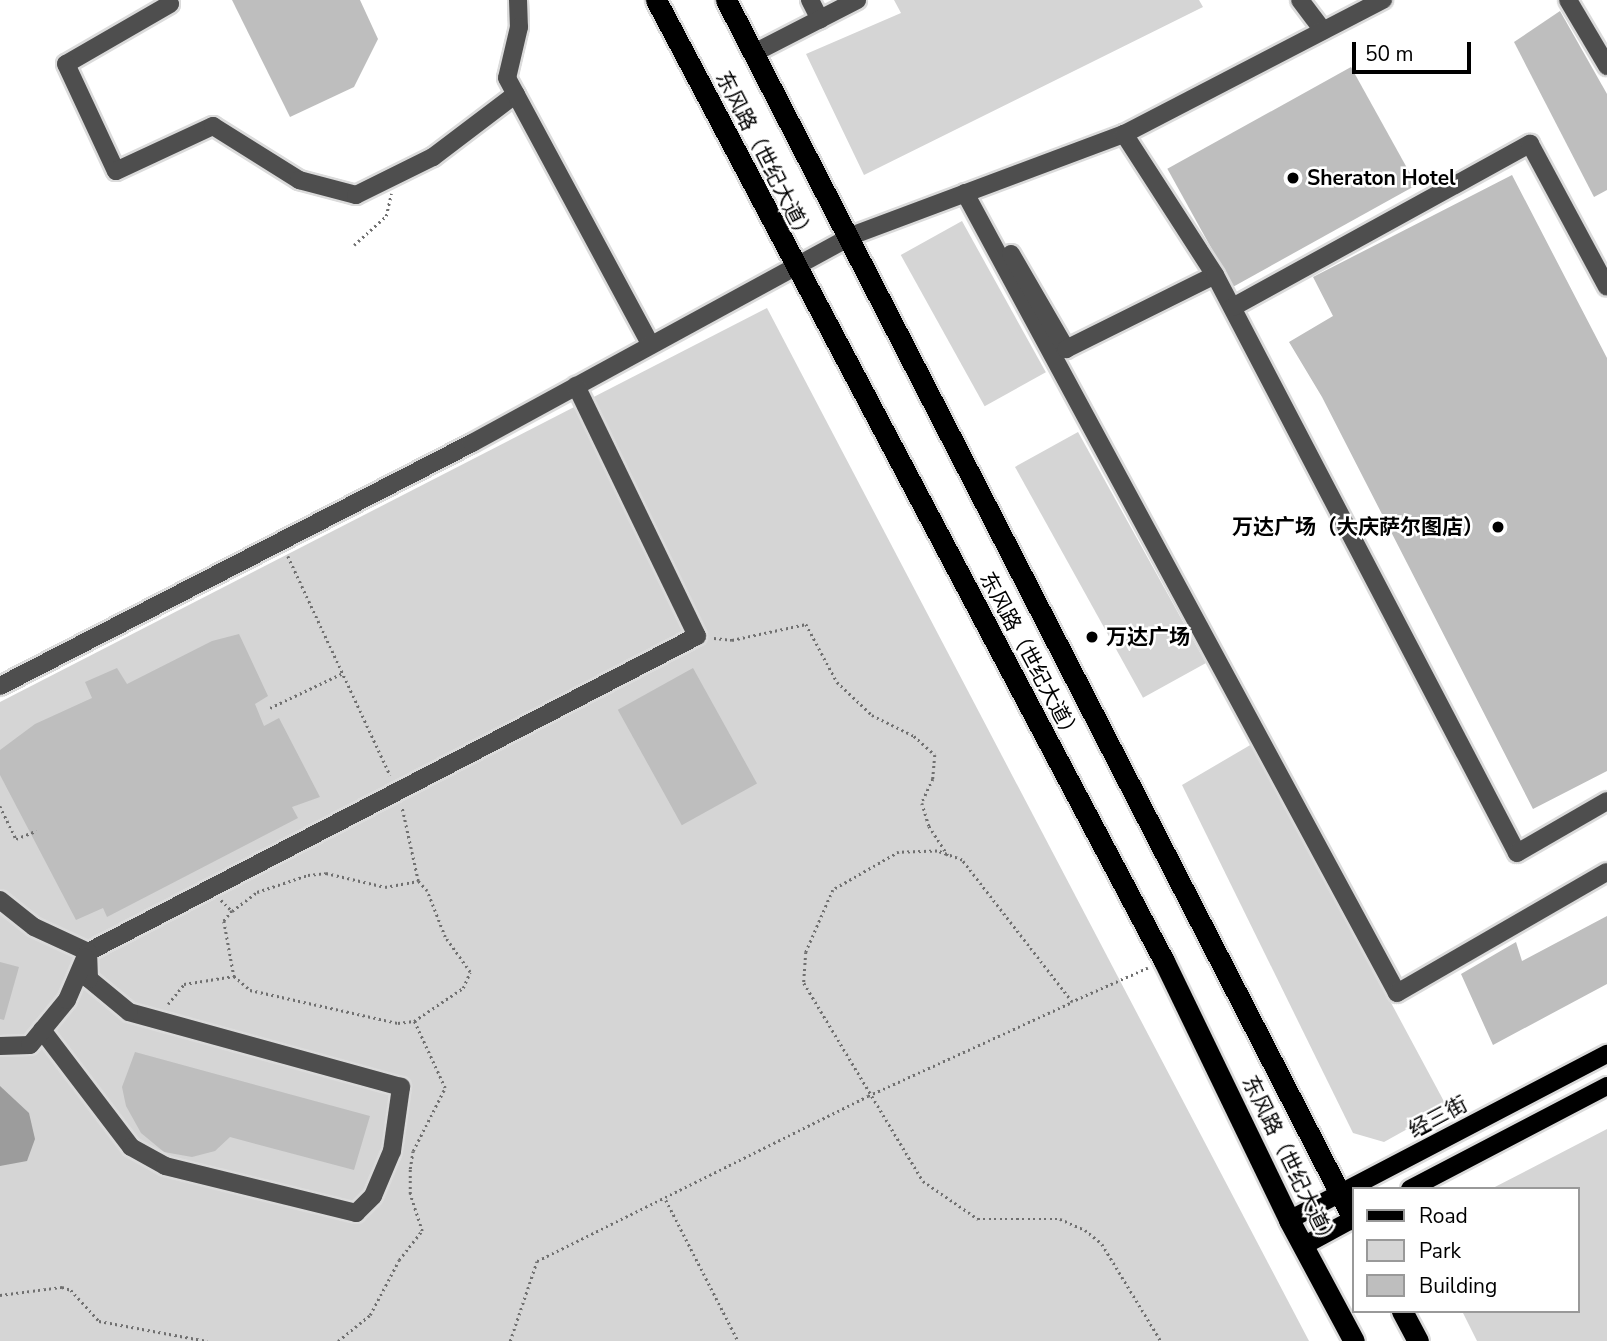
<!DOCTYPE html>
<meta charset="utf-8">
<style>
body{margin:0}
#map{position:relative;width:1607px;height:1341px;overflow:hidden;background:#fff;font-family:"Nunito Sans","Noto Sans SC",sans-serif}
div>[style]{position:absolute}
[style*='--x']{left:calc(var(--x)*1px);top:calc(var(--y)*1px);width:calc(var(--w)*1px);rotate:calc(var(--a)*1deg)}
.green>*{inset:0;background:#d5d5d5;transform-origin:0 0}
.water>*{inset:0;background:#9c9c9c}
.building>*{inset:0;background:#bebebe;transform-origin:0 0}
.path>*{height:2.5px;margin-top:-1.25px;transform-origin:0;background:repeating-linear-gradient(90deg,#707070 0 2px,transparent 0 5.5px)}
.roads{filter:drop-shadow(2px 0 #dbdbdb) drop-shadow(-2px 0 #dbdbdb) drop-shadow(0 2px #dbdbdb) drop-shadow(0 -2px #dbdbdb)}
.minor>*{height:18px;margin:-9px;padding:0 9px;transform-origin:9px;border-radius:9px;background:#4e4e4e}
.major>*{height:18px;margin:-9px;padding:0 9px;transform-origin:9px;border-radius:9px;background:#000}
.highway>*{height:21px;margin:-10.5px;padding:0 10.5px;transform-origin:10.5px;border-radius:10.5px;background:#000}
.dots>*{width:19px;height:19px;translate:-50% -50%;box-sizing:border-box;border:4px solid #fff;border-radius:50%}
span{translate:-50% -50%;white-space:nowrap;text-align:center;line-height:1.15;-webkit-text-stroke:5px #fff;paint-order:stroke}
.street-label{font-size:21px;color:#000}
.poi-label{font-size:21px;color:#000;font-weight:700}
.left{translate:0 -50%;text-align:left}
.right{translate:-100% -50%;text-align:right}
.legend{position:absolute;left:1352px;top:1187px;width:228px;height:126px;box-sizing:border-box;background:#fff;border:2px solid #999;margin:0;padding:9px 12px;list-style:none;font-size:21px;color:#000}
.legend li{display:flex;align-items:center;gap:14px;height:35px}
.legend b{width:35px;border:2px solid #999}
.scale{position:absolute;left:1352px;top:42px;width:119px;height:32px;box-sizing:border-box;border:4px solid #000;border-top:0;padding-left:9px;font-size:21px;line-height:24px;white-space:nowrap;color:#000;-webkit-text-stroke:5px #fff;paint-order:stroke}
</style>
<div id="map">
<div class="green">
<i style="clip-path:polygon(894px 0,1199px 0,1203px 7px,864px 175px,806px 54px,901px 13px)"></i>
<i style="left:962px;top:221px;width:173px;height:70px;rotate:61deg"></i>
<i style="clip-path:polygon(767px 308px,1309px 1341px,0 1341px,0 702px)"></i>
<i style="left:1078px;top:432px;width:264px;height:72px;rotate:61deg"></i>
<i style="clip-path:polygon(1252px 744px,1447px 1107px,1384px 1142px,1353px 1133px,1182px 785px)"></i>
<i style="clip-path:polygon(1607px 1129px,1607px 1341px,1477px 1341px,1462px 1311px,1577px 1311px,1577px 1189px,1491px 1189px)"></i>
</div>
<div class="water">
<i style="clip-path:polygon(0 1086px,29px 1113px,35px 1139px,27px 1161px,0 1166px)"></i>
</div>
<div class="building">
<i style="clip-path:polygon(232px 0,360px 0,378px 39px,354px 87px,290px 117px)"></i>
<i style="clip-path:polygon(1560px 11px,1607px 94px,1607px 190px,1594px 197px,1514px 42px)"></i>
<i style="left:1351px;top:67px;width:135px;height:210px;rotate:61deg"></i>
<i style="clip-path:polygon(1512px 175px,1607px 358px,1607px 771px,1533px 809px,1322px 397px,1289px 342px,1333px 316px,1313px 277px)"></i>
<i style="clip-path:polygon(239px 634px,268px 696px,255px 704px,264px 726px,279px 718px,320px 797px,292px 807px,298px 818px,107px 917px,103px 908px,76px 920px,0 775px,0 750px,35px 724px,92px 698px,85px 682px,117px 668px,127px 684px,212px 641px)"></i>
<i style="left:693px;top:668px;width:132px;height:86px;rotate:61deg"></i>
<i style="clip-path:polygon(1607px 916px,1607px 984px,1493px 1045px,1461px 974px,1516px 942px,1522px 961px)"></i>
<i style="clip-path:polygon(0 962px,19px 967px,4px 1020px,0 1019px)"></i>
<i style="clip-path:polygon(135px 1052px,370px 1116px,354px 1170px,230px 1137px,215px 1151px,192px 1157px,164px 1152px,141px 1133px,126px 1106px,122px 1087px)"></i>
</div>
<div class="path">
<i style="--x:354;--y:245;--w:43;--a:-42.2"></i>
<i style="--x:386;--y:216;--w:23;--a:-77"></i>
<i style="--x:288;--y:556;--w:242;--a:65"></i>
<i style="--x:714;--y:638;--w:18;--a:6"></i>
<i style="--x:732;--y:640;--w:76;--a:-12.2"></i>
<i style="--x:806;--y:624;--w:66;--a:61.9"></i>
<i style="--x:837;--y:682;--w:48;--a:43.3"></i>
<i style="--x:872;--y:715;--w:47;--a:26.6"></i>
<i style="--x:914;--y:736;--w:28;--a:42"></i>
<i style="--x:935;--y:755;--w:24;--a:95"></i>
<i style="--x:933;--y:779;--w:26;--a:115"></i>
<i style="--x:922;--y:803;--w:24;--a:73"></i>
<i style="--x:929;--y:826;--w:35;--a:57"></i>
<i style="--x:270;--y:708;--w:81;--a:-25.6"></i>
<i style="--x:0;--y:806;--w:37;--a:64"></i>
<i style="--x:16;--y:839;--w:22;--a:-22"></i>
<i style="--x:221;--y:900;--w:16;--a:45"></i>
<i style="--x:232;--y:911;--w:13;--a:129"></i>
<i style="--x:224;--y:921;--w:56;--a:79.7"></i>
<i style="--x:234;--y:976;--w:21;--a:41"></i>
<i style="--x:250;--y:990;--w:152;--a:12.6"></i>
<i style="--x:398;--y:1023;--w:16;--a:-7"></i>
<i style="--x:232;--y:911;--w:31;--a:-37"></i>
<i style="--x:257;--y:892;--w:54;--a:-18.4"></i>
<i style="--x:308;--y:875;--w:18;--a:-6"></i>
<i style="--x:326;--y:873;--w:61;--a:13.3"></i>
<i style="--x:385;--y:887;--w:34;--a:-10"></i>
<i style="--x:1148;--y:968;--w:83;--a:155.9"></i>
<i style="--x:1072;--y:1002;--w:180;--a:-127.8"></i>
<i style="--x:962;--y:860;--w:27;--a:-160"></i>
<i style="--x:937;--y:851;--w:38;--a:178"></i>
<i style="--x:899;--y:852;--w:76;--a:150.1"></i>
<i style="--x:833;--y:890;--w:68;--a:113.5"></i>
<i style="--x:806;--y:952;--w:31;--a:94"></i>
<i style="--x:804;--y:983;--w:231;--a:59"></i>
<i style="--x:923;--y:1181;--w:67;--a:34.6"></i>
<i style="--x:978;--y:1219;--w:82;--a:0"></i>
<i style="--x:1060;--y:1219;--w:27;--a:24"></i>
<i style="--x:1085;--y:1230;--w:22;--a:39"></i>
<i style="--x:1102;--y:1244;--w:114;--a:58.7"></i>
<i style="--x:168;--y:1004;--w:26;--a:-51"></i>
<i style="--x:184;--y:984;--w:51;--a:-9.1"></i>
<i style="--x:666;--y:1200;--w:158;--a:62.9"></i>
<i style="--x:0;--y:1295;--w:63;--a:-7.4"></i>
<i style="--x:62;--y:1287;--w:9;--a:18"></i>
<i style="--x:71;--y:1290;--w:42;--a:47.9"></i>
<i style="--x:99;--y:1321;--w:110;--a:10.5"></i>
<i style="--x:338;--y:1341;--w:41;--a:-39.1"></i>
<i style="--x:370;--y:1315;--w:62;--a:-62.2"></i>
<i style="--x:399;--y:1260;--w:37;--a:-52"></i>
<i style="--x:422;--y:1231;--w:39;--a:-108"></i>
<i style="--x:410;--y:1194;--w:25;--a:-90"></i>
<i style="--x:410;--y:1169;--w:18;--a:-81"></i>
<i style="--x:413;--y:1151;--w:71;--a:-63.1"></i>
<i style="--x:445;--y:1088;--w:74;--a:-114.8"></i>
<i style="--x:414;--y:1021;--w:59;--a:-34"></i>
<i style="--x:463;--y:988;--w:17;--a:-66"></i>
<i style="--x:470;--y:972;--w:43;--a:-125.5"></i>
<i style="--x:445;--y:937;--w:49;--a:-111.4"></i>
<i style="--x:427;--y:891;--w:13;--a:-132"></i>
<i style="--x:418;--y:881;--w:75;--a:-102.4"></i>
<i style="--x:510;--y:1341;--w:84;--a:-71.4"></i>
<i style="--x:537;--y:1261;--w:370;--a:-26.5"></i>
<i style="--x:868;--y:1096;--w:225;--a:-24.7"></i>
</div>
<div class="roads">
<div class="minor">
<i style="--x:168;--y:0;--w:4;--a:63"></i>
<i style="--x:170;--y:4;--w:120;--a:150"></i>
<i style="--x:66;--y:64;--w:118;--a:65"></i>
<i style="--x:116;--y:171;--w:107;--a:-24.9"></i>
<i style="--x:213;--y:126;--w:102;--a:32.1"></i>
<i style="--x:299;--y:180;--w:59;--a:14.7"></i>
<i style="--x:356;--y:195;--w:86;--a:-26.3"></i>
<i style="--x:433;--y:157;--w:104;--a:-37.2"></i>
<i style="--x:518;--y:0;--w:27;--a:88"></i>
<i style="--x:519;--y:27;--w:52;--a:103.2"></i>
<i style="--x:507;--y:78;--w:303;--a:61.7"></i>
<i style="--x:810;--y:0;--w:22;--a:63"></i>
<i style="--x:1300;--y:0;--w:38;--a:53"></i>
<i style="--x:1568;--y:0;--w:77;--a:59.4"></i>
<i style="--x:754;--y:53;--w:116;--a:-27.2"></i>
<i style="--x:965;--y:193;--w:909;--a:61.63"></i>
<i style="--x:1397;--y:993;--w:242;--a:-30"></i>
<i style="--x:1011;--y:254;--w:110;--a:59.9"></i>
<i style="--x:1066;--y:349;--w:166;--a:-26.4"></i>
<i style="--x:1215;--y:275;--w:168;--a:-122.8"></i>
<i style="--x:1215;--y:275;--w:652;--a:62.41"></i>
<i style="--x:1517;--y:853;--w:104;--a:-30"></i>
<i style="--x:1233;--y:307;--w:339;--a:-28.8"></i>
<i style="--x:1530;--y:144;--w:162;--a:61.7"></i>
<i style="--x:0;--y:686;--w:531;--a:-27.24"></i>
<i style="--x:472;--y:443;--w:432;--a:-28.6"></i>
<i style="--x:851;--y:236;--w:291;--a:-20.5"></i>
<i style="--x:1124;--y:134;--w:292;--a:-27.4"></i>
<i style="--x:0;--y:900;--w:43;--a:38.5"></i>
<i style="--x:34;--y:927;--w:60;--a:24.8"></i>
<i style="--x:88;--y:952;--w:686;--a:-27.42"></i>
<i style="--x:697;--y:636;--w:278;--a:-115.8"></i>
<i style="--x:42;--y:1030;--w:147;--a:52.7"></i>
<i style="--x:131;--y:1147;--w:39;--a:29"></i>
<i style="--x:165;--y:1166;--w:197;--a:13.8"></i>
<i style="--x:356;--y:1213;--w:24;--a:-45"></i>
<i style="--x:373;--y:1196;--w:49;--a:-67.1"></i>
<i style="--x:392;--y:1151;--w:65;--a:-82"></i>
<i style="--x:401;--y:1087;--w:282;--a:-164.6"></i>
<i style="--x:129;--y:1012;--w:52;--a:-140.5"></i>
<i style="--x:89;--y:979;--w:27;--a:-92"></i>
<i style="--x:0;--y:1046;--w:30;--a:-2"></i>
<i style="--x:30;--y:1045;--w:58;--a:-50.6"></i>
<i style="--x:67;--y:1000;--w:46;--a:-66.8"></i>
</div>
<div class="major">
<i style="--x:1410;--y:1189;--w:222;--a:-27.6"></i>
<i style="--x:1289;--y:1220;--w:359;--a:-27.6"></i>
<i style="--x:1303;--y:1246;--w:57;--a:-28.4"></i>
</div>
<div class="highway">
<i style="--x:656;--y:0;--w:1087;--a:62.14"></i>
<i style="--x:1164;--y:961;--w:288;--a:64.2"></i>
<i style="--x:1289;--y:1220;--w:137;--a:61.8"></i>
<i style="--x:726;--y:0;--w:1371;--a:62.78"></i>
<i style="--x:1402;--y:1311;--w:34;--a:62"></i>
</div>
</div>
<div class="dots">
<i style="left:1293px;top:178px;background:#000"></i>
<i style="left:1498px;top:527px;background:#000"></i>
<i style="left:1092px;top:637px;background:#000"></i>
</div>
<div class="street-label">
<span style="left:765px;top:157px;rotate:63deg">东风路（世纪大道）</span>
<span style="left:1030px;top:657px;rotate:62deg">东风路（世纪大道）</span>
<span style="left:1438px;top:1117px;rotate:-28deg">经三街</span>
<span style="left:1290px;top:1162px;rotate:64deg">东风路（世纪大道）</span>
</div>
<div class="poi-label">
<span class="left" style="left:1307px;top:178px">Sheraton Hotel</span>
<span class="right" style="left:1484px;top:527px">万达广场（大庆萨尔图店）</span>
<span class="left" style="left:1106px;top:637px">万达广场</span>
</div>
<ul class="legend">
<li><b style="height:9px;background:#000"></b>Road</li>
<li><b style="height:19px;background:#d5d5d5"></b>Park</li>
<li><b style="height:19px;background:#bebebe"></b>Building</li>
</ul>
<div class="scale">50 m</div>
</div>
